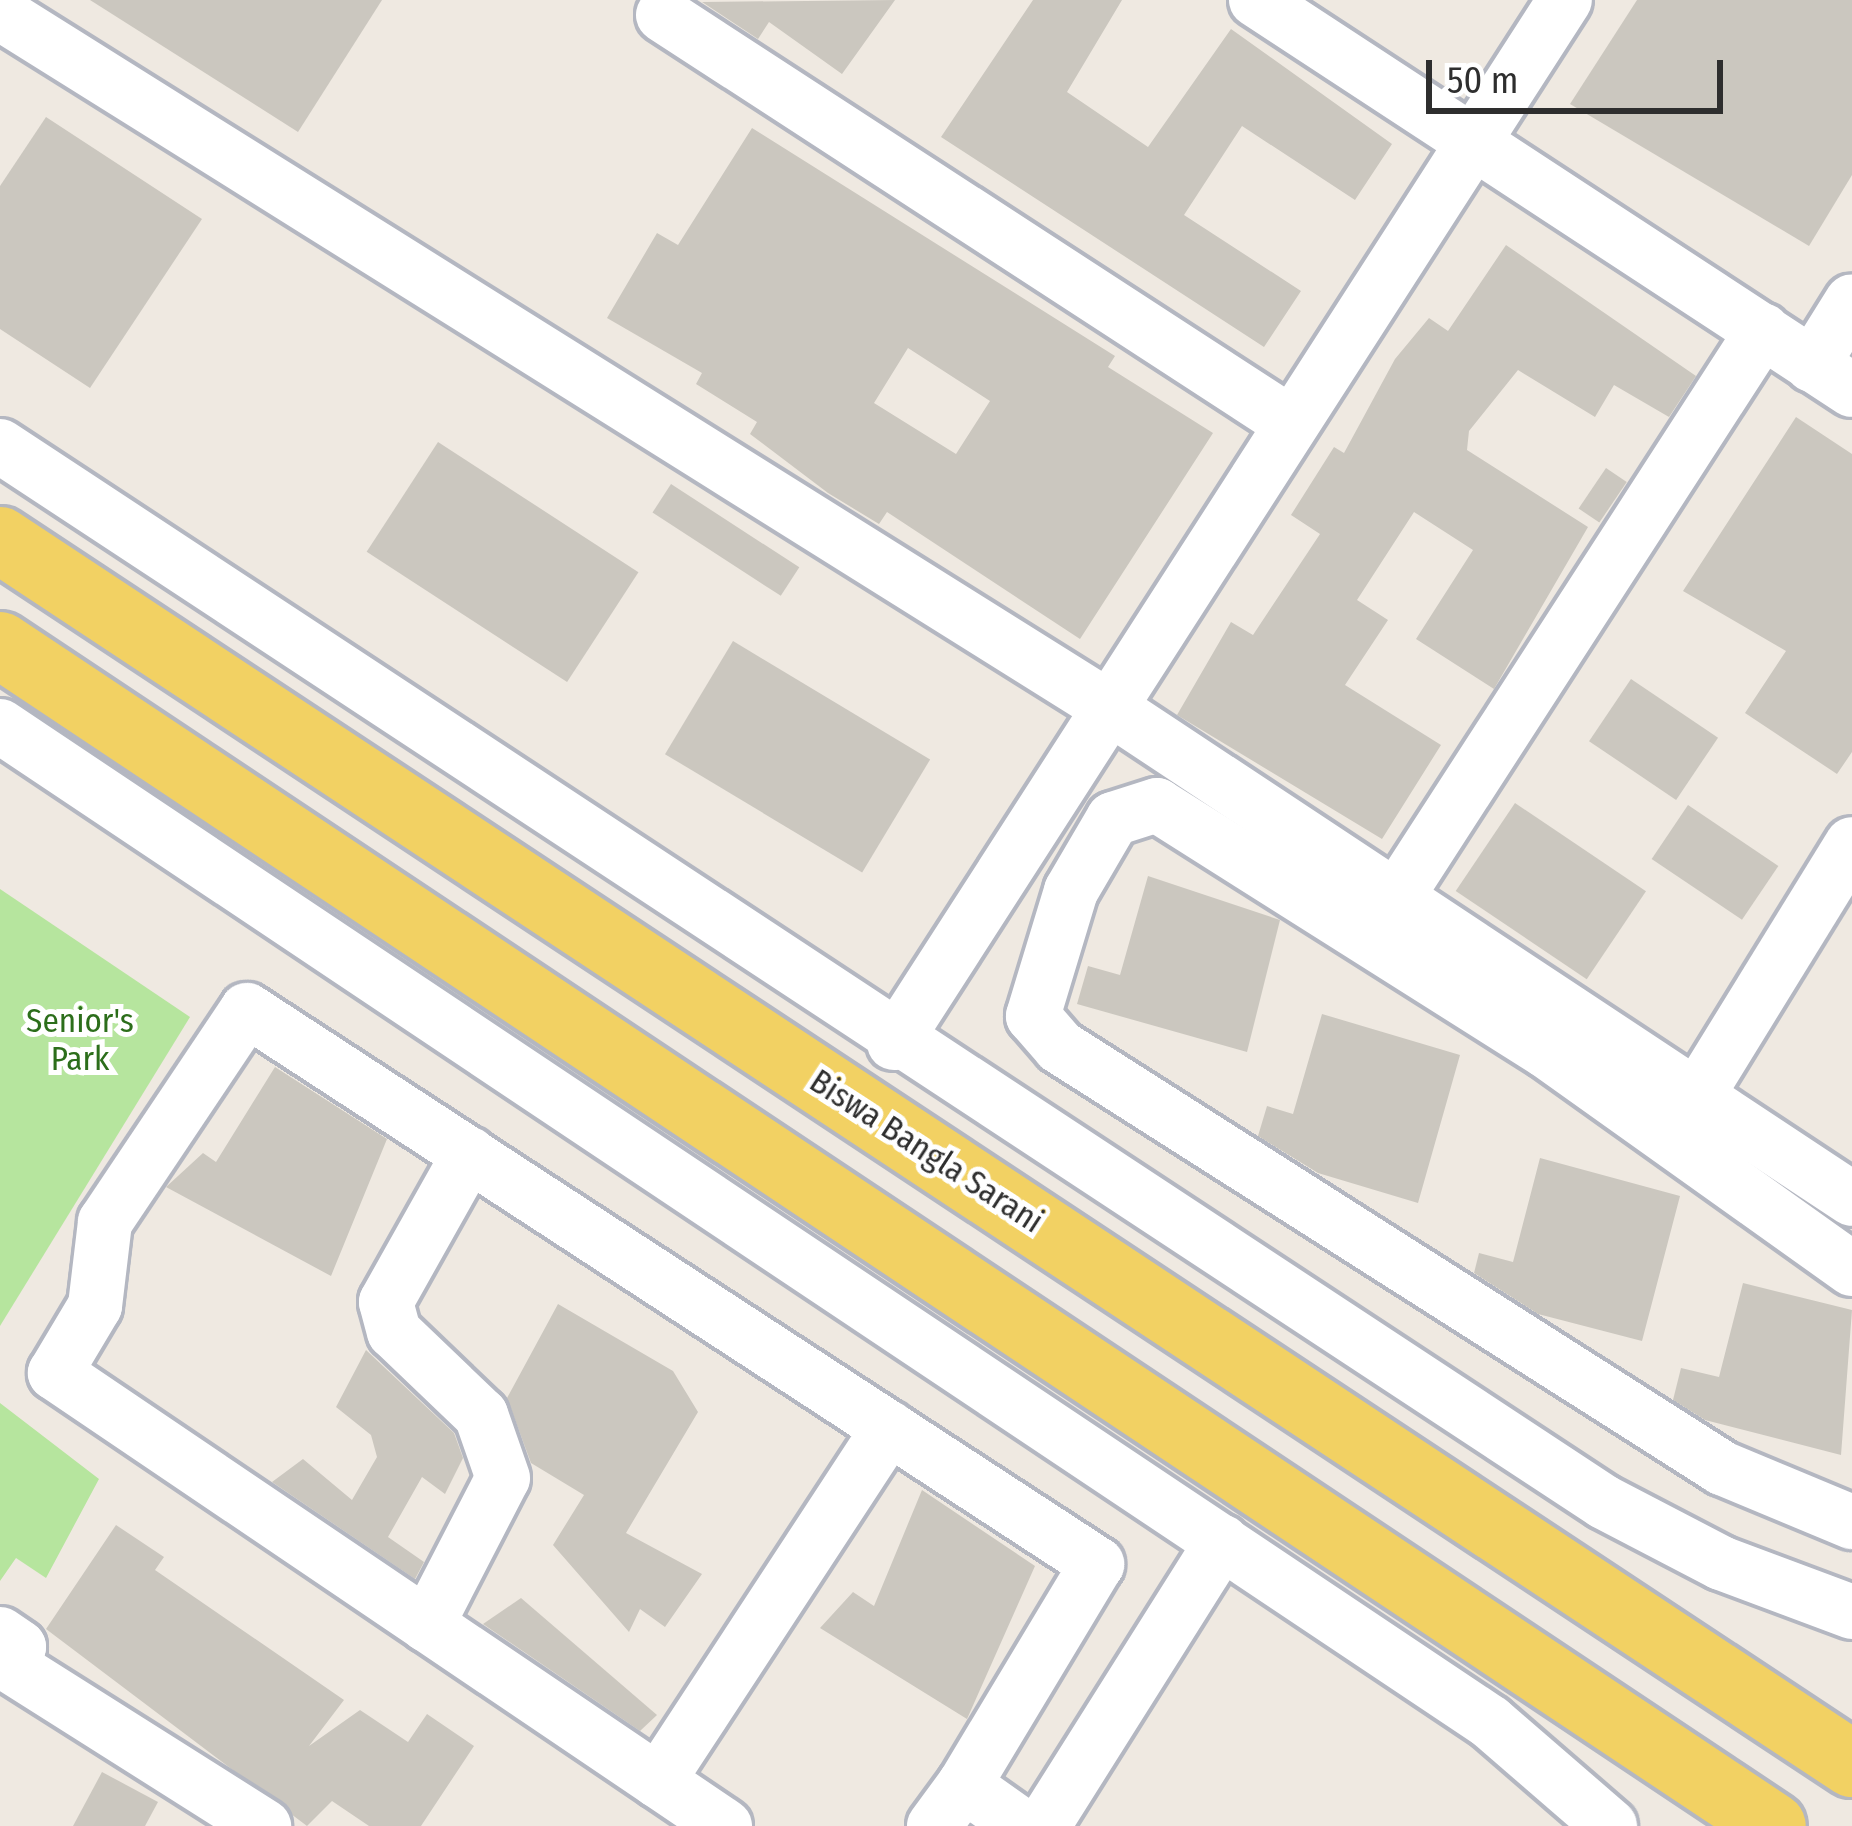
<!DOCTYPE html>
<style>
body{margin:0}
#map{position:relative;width:1852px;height:1826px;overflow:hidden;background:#efe9e1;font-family:"Fira Sans Condensed",sans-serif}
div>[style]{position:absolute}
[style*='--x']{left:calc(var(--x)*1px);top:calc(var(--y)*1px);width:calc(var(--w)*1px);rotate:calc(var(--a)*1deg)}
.green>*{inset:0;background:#b6e59e}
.building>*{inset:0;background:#cbc7bf;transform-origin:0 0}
.roads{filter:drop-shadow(3px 0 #b4b7c1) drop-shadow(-3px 0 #b4b7c1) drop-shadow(0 3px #b4b7c1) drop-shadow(0 -3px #b4b7c1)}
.minor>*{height:54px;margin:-27px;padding:0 27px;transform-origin:27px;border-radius:27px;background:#fff}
.major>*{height:66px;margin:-33px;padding:0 33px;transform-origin:33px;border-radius:33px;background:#f2d163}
span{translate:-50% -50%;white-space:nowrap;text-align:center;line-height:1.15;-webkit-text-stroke:10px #fff;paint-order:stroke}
.park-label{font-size:33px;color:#2c6e1b}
.street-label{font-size:33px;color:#2e2e2e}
.scale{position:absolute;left:1426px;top:60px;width:297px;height:54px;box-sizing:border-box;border:6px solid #2e2e2e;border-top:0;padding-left:15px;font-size:36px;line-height:42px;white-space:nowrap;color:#2e2e2e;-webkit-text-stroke:9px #fff;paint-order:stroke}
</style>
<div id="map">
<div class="green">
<i style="clip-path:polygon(0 889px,190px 1017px,0 1326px)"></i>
<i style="clip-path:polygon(0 1403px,99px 1479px,46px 1578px,16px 1558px,0 1581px)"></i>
</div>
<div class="building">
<i style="clip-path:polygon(90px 0,382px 0,298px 132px)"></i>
<i style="clip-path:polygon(895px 0,842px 74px,769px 22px,758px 39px,702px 2px)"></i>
<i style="clip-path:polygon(1033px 0,1122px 0,1067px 92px,1148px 147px,1231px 29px,1392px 144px,1355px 200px,1242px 126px,1184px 215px,1301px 291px,1264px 347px,941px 137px)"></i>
<i style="clip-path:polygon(1637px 0,1852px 0,1852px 175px,1809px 246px,1570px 104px)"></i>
<i style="clip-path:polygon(46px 117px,202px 219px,90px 388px,0 329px,0 186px)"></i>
<i style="clip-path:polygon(evenodd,752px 128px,1115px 356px,1108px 367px,1213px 433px,1080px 639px,887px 512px,879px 524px,828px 493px,750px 434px,757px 422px,696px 384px,702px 373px,607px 318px,657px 233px,678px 245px,752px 128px,908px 348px,990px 401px,956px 454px,874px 403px,908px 348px)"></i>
<i style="clip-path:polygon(1506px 245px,1696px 376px,1669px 417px,1614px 385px,1595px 417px,1518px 370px,1469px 431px,1467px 450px,1588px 527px,1494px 689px,1416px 639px,1473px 550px,1414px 512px,1357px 600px,1388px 620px,1345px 685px,1441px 745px,1382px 839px,1177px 715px,1231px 622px,1253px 635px,1320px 534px,1291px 515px,1334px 447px,1344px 453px,1395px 359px,1429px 318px,1448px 331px)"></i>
<i style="clip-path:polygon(1796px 417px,1852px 454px,1852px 752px,1837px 774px,1745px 713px,1786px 651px,1683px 591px)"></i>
<i style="left:438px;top:442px;width:239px;height:131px;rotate:33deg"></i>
<i style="left:1606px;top:468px;width:25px;height:49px;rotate:34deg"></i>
<i style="left:671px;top:484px;width:153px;height:34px;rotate:33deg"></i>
<i style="left:733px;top:641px;width:230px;height:132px;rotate:31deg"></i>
<i style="left:1631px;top:679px;width:105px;height:75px;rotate:34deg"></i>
<i style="left:1515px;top:803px;width:158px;height:106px;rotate:34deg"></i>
<i style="left:1688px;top:805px;width:109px;height:65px;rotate:34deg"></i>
<i style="clip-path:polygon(1148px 876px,1280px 920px,1247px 1052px,1077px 1004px,1088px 966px,1120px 975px)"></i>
<i style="clip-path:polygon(1322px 1014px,1460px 1055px,1418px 1203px,1318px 1173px,1258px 1136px,1267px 1106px,1293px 1114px)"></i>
<i style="clip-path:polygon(275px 1067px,387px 1139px,331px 1276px,166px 1187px,203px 1153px,216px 1162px)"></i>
<i style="clip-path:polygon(1540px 1158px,1680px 1196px,1642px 1341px,1538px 1314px,1474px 1273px,1479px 1253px,1513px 1262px)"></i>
<i style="clip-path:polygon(1743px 1283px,1852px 1310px,1841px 1455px,1705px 1420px,1673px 1400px,1681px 1368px,1719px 1377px)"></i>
<i style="clip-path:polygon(558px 1304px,673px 1371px,698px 1412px,626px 1533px,702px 1574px,665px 1627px,640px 1609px,629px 1632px,553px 1545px,584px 1495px,531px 1463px,507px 1398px)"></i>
<i style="clip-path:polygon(366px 1350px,454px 1433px,463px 1458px,445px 1494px,422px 1477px,388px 1537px,424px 1562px,415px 1579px,272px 1482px,303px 1459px,352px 1500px,377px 1457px,371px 1435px,336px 1407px)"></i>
<i style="clip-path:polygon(922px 1490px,1035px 1566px,967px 1719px,820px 1628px,853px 1592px,874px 1606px)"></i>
<i style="clip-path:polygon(116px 1525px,164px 1557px,155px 1570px,344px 1700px,309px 1746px,360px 1710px,408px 1742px,427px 1714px,474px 1746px,421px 1826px,369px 1826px,332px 1801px,307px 1826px,46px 1629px)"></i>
<i style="clip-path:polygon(521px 1598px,657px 1715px,640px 1731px,483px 1624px)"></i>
<i style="clip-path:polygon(102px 1772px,158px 1802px,145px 1826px,73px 1826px)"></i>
</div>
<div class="roads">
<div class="minor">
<i style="--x:1256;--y:0;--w:712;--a:33.2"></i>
<i style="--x:0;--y:13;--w:1306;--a:32.05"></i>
<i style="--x:1107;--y:706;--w:893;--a:33.49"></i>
<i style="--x:663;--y:15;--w:743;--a:33.03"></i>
<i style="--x:1812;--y:365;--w:75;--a:-58"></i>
<i style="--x:0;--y:446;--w:1920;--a:33.36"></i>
<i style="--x:1604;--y:1502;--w:132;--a:27.5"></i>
<i style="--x:1721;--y:1563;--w:140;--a:20.5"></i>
<i style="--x:0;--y:726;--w:1792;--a:33.76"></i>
<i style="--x:1490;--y:1722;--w:159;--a:40.9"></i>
<i style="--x:1396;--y:898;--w:676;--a:-57.13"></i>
<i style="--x:894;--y:1043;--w:1240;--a:-57.25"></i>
<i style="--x:1695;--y:1099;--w:299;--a:-58.4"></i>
<i style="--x:1852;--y:1269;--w:376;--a:-144.5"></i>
<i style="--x:1546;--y:1051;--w:460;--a:-147.7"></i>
<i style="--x:1157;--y:805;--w:46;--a:162.3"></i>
<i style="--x:1113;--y:819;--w:83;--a:120.3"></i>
<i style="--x:1071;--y:891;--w:131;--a:106.9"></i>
<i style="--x:1033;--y:1016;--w:41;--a:48.9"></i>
<i style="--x:1060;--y:1047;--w:785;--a:32.45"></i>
<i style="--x:1722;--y:1468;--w:141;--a:22.6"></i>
<i style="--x:427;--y:1625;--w:165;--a:-62.7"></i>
<i style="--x:503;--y:1478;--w:67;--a:-109.2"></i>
<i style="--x:481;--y:1415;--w:120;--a:-136.3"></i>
<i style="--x:394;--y:1332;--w:31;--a:-105"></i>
<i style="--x:386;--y:1302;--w:170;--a:-60.7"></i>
<i style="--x:0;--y:1634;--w:23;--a:34"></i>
<i style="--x:19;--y:1647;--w:21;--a:119"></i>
<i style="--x:9;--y:1665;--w:302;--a:32.3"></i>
<i style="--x:658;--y:1781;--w:422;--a:-56.8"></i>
<i style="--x:725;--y:1826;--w:809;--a:-145.94"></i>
<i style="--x:55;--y:1373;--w:78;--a:-59.2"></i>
<i style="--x:95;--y:1306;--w:85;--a:-83.2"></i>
<i style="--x:105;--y:1222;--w:255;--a:-56.2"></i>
<i style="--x:247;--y:1010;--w:1015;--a:33.09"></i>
<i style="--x:1097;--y:1564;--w:258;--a:121"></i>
<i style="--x:964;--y:1785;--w:71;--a:35.3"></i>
<i style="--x:934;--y:1826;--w:51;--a:-53.8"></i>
<i style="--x:1043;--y:1826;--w:336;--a:-57.8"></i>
</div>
<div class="major">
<i style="--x:0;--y:540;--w:2220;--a:33.46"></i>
<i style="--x:0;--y:645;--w:2130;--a:33.67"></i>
</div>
</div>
<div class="park-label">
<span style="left:80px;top:1041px">Senior's<br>Park</span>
</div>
<div class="street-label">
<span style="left:926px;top:1152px;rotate:33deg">Biswa Bangla Sarani</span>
</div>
<div class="scale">50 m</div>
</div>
